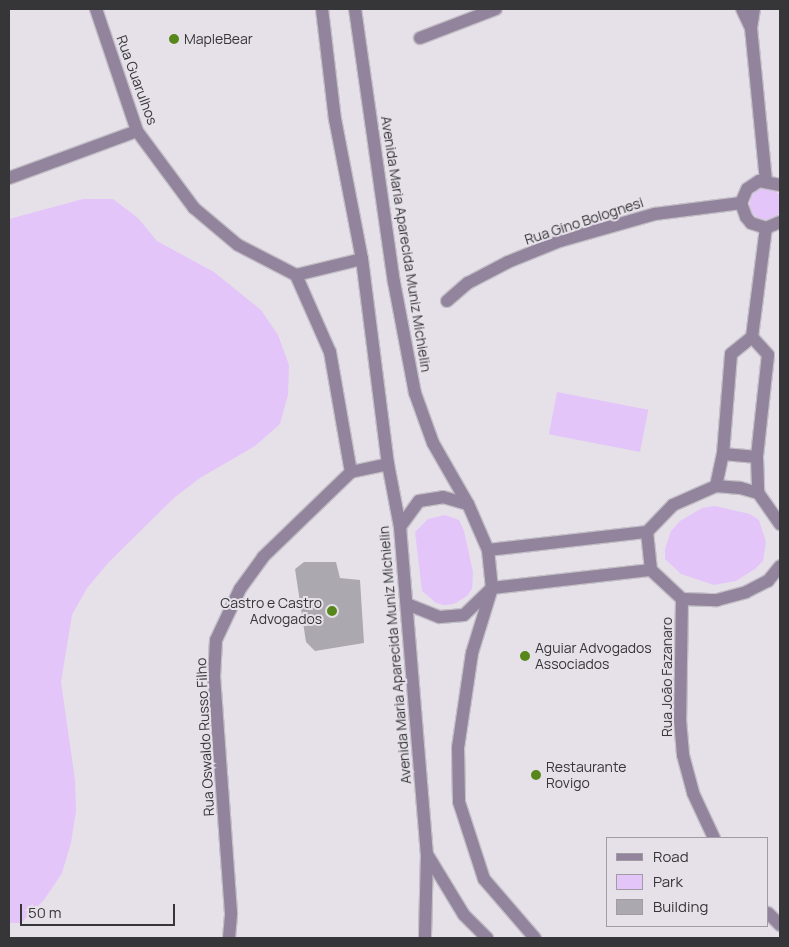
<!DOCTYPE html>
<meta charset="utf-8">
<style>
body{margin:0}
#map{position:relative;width:789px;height:947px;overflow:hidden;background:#e6e1e9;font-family:Manrope,sans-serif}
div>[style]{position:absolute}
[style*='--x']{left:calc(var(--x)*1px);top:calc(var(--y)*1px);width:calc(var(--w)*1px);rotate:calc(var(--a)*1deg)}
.green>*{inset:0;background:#e4c5f9;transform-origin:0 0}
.round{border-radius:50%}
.building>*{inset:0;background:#aca8af}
.roads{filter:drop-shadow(1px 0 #c3bfc6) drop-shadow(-1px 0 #c3bfc6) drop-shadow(0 1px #c3bfc6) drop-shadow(0 -1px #c3bfc6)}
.minor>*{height:12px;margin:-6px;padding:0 6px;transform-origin:6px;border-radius:6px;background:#93849d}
.dots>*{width:14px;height:14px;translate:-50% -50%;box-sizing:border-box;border:2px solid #e6e1e9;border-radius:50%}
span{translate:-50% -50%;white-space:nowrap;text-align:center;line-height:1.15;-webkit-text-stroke:4px #e6e1e9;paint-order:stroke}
.poi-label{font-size:14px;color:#363538}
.left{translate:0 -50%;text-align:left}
.right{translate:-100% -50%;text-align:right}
.street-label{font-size:14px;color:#363538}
.frame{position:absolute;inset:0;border:10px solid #363538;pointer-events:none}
.legend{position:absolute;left:606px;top:837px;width:162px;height:90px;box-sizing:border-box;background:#e6e1e9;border:1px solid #a09ca2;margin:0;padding:6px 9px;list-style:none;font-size:15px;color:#363538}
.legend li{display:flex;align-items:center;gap:10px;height:25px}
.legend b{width:25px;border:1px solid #a09ca2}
.scale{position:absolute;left:20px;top:904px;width:155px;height:22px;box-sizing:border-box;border:2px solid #363538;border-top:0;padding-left:6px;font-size:15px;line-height:18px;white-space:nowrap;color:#363538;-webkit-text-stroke:4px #e6e1e9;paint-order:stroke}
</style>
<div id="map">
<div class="green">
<i class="round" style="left:750px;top:188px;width:32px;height:32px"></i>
<i style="clip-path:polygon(83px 199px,113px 199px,138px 218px,157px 241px,214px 272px,261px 310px,278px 335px,289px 365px,288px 395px,280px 424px,255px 446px,200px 478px,175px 497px,109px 562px,87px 588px,72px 615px,61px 682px,75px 780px,76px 811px,71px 843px,62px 873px,44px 900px,21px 923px,9px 923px,9px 219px)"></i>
<i style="left:557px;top:392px;width:93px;height:43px;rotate:11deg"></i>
<i style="clip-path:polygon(715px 506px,750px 514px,759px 520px,766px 542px,763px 561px,755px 569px,736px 581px,714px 585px,681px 574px,665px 559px,665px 549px,671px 531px,680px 521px,702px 508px)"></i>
<i style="clip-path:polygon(445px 515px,459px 520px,464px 531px,473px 572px,472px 589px,467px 596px,454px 604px,444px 605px,436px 603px,422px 591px,415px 532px,428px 519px)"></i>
</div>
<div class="building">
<i style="clip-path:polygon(304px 562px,336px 562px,340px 578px,360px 580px,364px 643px,315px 651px,306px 642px,295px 569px)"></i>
</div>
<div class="roads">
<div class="minor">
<i style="--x:96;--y:9;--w:129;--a:71.4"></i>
<i style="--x:137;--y:131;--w:96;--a:53.5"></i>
<i style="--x:194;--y:208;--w:57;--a:40.1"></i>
<i style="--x:238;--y:245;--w:65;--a:27.3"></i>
<i style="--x:296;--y:275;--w:84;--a:66.2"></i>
<i style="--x:330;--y:352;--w:122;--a:80.1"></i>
<i style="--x:322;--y:9;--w:111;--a:83.3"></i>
<i style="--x:335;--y:119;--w:143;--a:79.1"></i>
<i style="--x:362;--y:259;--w:207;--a:82.8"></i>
<i style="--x:388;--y:464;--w:64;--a:79.2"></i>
<i style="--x:400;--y:527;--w:328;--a:85.3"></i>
<i style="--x:427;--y:854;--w:84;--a:91.4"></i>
<i style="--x:355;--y:9;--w:276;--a:81.9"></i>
<i style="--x:394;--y:282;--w:113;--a:79.3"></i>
<i style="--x:415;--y:393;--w:53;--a:70.2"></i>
<i style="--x:433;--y:443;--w:70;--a:60.2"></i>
<i style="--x:468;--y:504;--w:50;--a:66.5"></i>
<i style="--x:488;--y:550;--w:38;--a:84"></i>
<i style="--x:492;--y:588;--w:68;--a:107.1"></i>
<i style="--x:472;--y:653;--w:96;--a:98.4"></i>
<i style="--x:458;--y:748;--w:54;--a:88.9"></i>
<i style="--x:459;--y:802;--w:81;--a:72"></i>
<i style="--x:484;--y:879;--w:78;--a:49.2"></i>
<i style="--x:742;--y:9;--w:21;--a:65"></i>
<i style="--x:751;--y:28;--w:19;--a:-81"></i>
<i style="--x:751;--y:28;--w:153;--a:84.4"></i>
<i style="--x:420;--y:38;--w:81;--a:-20.9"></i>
<i style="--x:9;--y:178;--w:136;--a:-20.2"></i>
<i style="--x:780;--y:185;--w:21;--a:-169"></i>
<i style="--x:759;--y:181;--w:14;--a:146"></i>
<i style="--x:747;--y:189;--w:15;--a:113"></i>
<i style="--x:741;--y:203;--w:15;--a:70"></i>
<i style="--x:746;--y:217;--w:8;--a:50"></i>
<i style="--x:751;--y:223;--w:16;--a:18"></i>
<i style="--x:766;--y:228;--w:15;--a:-23"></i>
<i style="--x:296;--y:275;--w:68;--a:-13.6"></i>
<i style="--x:447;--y:301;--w:28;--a:-41"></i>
<i style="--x:468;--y:283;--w:45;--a:-27.7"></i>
<i style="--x:508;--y:262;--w:56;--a:-22"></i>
<i style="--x:560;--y:241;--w:99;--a:-15.9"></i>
<i style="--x:655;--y:214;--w:87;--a:-7.3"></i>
<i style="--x:752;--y:337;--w:24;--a:48"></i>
<i style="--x:768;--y:355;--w:103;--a:96.2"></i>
<i style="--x:757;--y:457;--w:36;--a:88"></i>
<i style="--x:723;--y:454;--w:34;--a:5"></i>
<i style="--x:716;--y:486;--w:33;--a:-78"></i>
<i style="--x:723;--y:454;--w:100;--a:-85.4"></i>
<i style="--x:731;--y:354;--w:27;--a:-39"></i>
<i style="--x:752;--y:337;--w:110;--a:-82.7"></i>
<i style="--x:780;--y:524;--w:38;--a:-125"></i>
<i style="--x:758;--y:493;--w:19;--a:-164"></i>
<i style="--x:740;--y:488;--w:24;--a:-175"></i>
<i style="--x:716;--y:486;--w:47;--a:156.2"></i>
<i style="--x:673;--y:505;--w:37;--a:134"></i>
<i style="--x:647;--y:532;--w:38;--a:84"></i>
<i style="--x:651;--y:570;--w:42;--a:43.1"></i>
<i style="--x:682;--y:599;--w:35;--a:2"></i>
<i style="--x:717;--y:600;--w:30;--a:-15"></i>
<i style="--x:746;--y:592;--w:25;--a:-27"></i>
<i style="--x:768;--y:581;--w:19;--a:-51"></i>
<i style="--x:400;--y:527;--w:32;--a:-54"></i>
<i style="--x:419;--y:501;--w:24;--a:-9"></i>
<i style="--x:443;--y:497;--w:26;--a:16"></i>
<i style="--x:488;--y:550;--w:160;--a:-6.5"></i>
<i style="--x:682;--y:599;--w:121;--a:90.9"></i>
<i style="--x:680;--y:720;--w:35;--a:85"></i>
<i style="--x:683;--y:755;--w:39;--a:75"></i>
<i style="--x:693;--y:793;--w:50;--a:65"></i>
<i style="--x:407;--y:604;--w:35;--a:22"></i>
<i style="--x:440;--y:617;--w:24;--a:-5"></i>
<i style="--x:464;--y:615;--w:39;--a:-44"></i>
<i style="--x:492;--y:588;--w:160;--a:-6.5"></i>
<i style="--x:427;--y:854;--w:71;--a:58.8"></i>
<i style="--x:464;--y:915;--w:33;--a:45"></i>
<i style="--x:768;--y:913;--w:17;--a:45"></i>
<i style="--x:229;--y:938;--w:25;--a:-85"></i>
<i style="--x:231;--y:913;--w:236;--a:-94.1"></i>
<i style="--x:214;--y:678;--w:38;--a:-87"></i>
<i style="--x:216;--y:640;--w:56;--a:-64.8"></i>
<i style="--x:240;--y:589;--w:39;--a:-54"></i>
<i style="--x:263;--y:557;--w:122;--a:-44"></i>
<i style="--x:351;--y:472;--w:38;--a:-12"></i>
</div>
</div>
<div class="dots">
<i style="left:174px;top:39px;background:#57871b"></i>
<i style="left:332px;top:611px;background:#57871b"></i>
<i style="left:525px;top:656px;background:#57871b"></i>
<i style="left:536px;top:775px;background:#57871b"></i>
</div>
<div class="poi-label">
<span class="left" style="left:184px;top:39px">MapleBear</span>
<span class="right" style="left:322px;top:611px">Castro e Castro<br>Advogados</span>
<span class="left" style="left:535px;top:656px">Aguiar Advogados<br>Associados</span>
<span class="left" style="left:546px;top:775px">Restaurante<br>Rovigo</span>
</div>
<div class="street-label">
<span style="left:137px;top:80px;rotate:70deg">Rua Guarulhos</span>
<span style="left:584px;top:221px;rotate:-18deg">Rua Gino Bolognesi</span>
<span style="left:406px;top:244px;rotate:81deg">Avenida Maria Aparecida Muniz Michielin</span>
<span style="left:395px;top:655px;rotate:-95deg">Avenida Maria Aparecida Muniz Michielin</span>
<span style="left:667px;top:677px;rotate:-90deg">Rua João Fazanaro</span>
<span style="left:205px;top:737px;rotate:-93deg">Rua Oswaldo Russo Filho</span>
</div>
<div class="frame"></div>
<ul class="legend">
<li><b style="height:6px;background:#93849d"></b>Road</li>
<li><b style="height:14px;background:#e4c5f9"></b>Park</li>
<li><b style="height:14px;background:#aca8af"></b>Building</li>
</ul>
<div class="scale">50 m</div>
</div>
